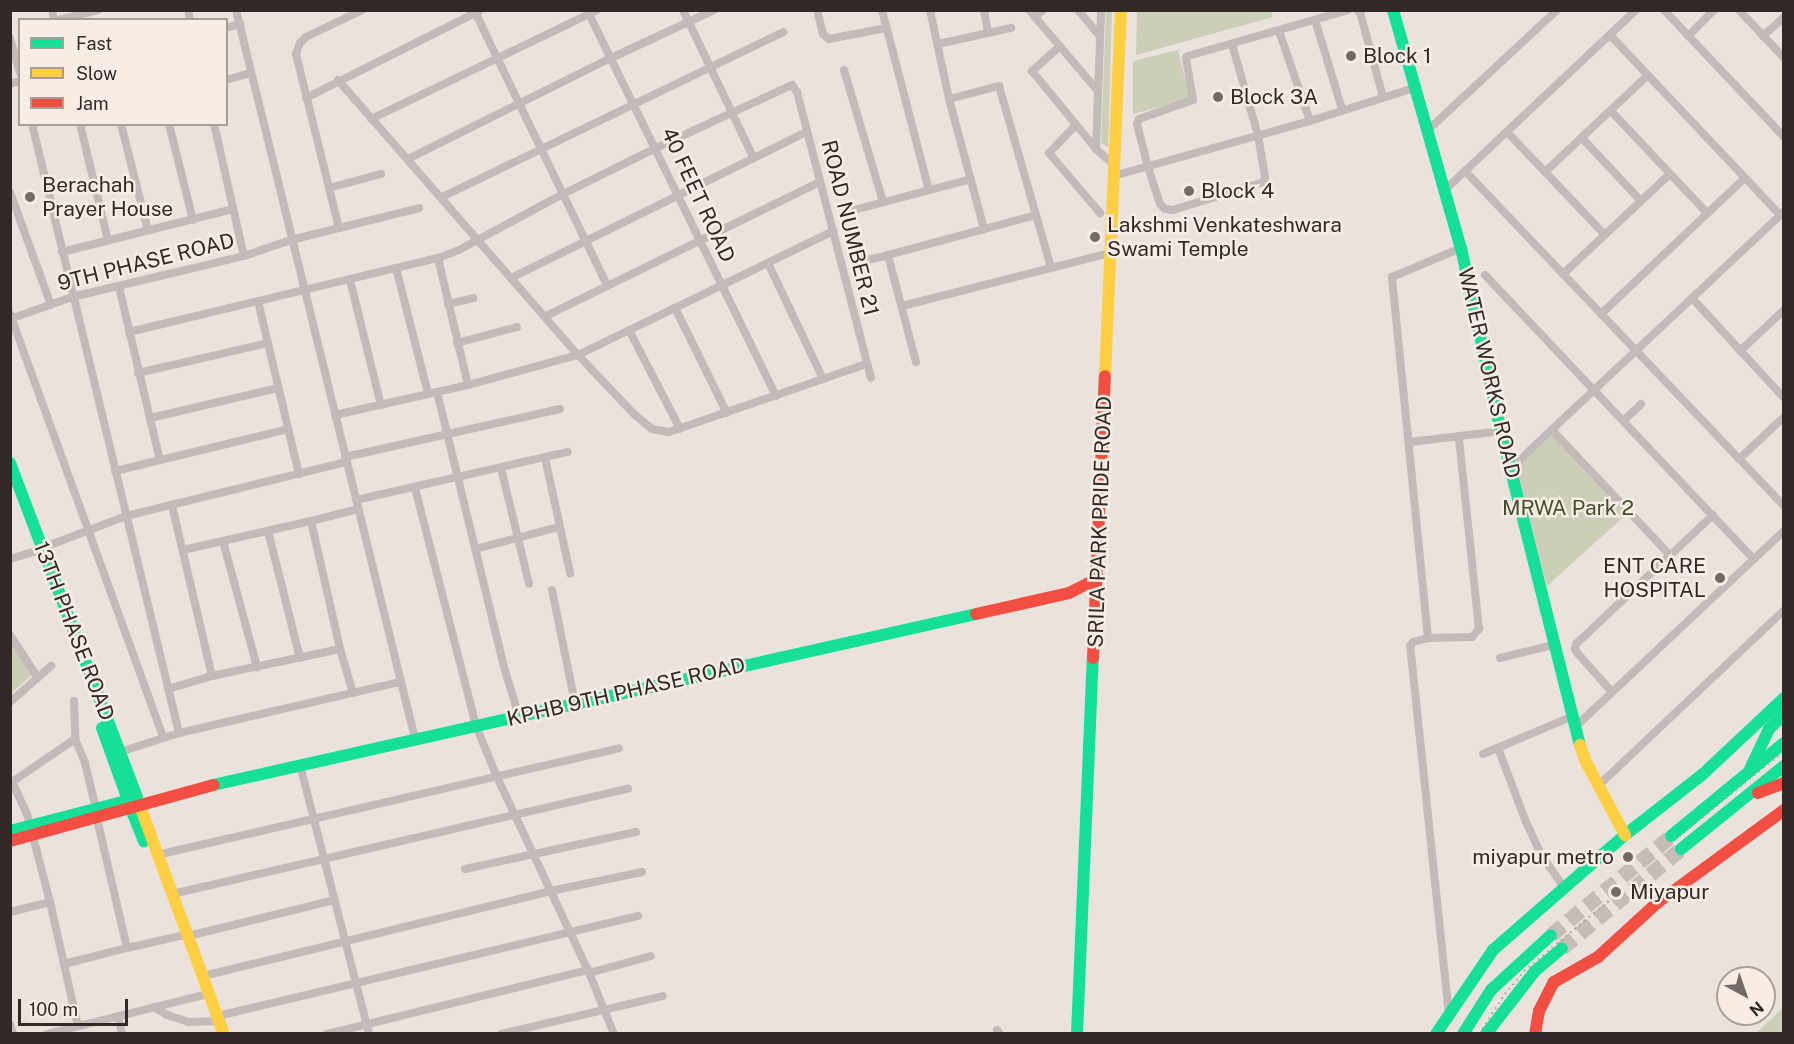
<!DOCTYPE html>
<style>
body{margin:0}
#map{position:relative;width:1794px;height:1044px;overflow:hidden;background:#eae3dd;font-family:"Public Sans",sans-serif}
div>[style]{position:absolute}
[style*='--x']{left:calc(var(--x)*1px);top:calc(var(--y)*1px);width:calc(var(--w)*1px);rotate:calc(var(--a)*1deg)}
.green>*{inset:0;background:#ccceb8}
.highway-tunnel>*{height:15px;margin-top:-7.5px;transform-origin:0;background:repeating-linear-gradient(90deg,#c5beb8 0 15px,transparent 0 23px)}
.street>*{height:8px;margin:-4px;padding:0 4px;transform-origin:4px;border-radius:4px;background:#c2bbb7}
.fast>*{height:12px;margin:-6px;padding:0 6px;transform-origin:6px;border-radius:6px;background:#16e098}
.slow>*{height:12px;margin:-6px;padding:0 6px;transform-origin:6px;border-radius:6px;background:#ffcf43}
.jam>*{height:12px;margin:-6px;padding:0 6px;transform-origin:6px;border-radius:6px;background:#f24e42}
.rail>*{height:2px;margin-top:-1px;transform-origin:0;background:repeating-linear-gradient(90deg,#aaa4a1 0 1.5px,transparent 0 6px)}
.dots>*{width:16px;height:16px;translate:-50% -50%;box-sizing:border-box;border:3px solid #f7ede4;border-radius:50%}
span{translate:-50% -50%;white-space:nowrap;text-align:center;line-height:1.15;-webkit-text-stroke:5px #f7ede4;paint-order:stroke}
.poi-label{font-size:21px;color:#322926}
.left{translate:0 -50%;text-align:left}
.right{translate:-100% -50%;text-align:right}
.street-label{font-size:21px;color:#322926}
.park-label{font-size:21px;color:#444e2c}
.frame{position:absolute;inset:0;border:12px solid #322926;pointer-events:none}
.legend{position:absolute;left:18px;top:18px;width:210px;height:108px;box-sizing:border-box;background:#f7ede4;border:2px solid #a89f98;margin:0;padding:8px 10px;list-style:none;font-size:18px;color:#322926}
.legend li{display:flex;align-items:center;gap:12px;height:30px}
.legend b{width:30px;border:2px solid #a89f98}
.north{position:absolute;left:1716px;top:966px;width:60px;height:60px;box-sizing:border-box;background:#f7ede4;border:2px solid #a89f98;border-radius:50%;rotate:140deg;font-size:16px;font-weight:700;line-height:24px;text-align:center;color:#322926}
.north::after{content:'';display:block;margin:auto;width:21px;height:27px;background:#726a66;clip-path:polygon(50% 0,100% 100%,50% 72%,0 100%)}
.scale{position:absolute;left:18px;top:999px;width:110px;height:27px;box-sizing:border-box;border:3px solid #322926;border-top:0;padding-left:8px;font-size:18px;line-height:21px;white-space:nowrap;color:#322926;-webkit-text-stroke:4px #f7ede4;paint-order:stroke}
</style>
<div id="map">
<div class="green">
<i style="clip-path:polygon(1106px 11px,1112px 11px,1108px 147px,1101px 143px)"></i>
<i style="clip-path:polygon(1137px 11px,1271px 10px,1273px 17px,1136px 55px)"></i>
<i style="clip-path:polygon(1178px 50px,1190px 99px,1133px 114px,1133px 61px)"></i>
<i style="clip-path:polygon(1555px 433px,1629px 512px,1547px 586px,1512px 470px)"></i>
<i style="clip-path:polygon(10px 642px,32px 675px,11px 693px,10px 693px)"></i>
<i style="clip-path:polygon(1783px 1008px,1783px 1033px,1756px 1033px)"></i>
</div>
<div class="highway-tunnel">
<i style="--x:1551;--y:935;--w:156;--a:-39.5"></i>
<i style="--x:1562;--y:948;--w:155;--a:-39.8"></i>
</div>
<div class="street">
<i style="--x:52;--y:10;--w:10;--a:79"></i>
<i style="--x:188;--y:10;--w:10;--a:79"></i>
<i style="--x:236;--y:10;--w:751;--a:76.2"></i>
<i style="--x:474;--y:10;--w:305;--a:64.2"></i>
<i style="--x:587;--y:10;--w:430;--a:63.9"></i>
<i style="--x:683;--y:10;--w:163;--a:64.5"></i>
<i style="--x:817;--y:10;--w:25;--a:76"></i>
<i style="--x:823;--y:34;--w:8;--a:40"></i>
<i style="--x:829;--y:39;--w:58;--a:-10.9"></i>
<i style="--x:882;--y:10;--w:186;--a:75.4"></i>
<i style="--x:930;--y:10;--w:91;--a:77.9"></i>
<i style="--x:949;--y:99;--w:135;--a:74.9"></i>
<i style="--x:984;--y:10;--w:23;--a:80"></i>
<i style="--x:1029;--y:10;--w:106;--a:49.6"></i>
<i style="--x:1078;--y:10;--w:34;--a:50"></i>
<i style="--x:1357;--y:10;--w:4;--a:34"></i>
<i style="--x:1360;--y:12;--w:88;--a:74.9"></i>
<i style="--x:1664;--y:10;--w:175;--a:46.6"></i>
<i style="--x:1739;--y:10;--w:66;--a:46.8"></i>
<i style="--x:1035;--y:17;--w:11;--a:-41"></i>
<i style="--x:58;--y:20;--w:41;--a:-14"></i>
<i style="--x:1315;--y:20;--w:93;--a:73.1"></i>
<i style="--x:226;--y:28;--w:15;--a:-16"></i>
<i style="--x:1279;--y:31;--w:95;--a:71"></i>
<i style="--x:1610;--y:35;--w:248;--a:46.6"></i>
<i style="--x:1688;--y:36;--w:37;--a:-45"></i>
<i style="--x:1763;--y:36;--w:28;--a:-42"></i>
<i style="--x:10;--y:38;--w:36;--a:74"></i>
<i style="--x:938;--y:44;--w:75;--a:-12.4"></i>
<i style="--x:1232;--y:44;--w:95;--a:74.1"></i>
<i style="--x:1258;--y:135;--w:43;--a:80.5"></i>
<i style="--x:1265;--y:177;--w:5;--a:101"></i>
<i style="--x:1264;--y:182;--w:95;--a:162.9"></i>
<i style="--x:1173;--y:210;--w:8;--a:-173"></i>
<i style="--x:1165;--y:209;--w:7;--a:-135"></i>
<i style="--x:1160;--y:204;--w:39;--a:-108"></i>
<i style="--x:1148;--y:167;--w:44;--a:-104.3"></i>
<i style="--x:1137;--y:124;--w:5;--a:-68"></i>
<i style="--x:1139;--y:119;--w:57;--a:-19.4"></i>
<i style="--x:1193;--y:100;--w:43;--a:-99.5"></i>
<i style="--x:1186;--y:58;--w:3;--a:-45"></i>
<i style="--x:1188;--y:56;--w:166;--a:-16"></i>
<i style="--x:1060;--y:46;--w:38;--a:138"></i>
<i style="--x:1032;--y:71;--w:101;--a:50.6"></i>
<i style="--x:1096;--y:149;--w:24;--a:42"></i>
<i style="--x:844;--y:70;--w:138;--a:73.5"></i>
<i style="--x:226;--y:80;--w:26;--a:-16"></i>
<i style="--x:338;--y:80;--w:365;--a:48.9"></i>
<i style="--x:578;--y:355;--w:83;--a:46.5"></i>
<i style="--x:635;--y:415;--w:22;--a:39"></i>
<i style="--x:652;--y:429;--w:17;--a:10"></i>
<i style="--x:669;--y:432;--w:208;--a:-19"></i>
<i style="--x:10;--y:84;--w:10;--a:-17"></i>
<i style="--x:306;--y:98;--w:194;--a:-26.7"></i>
<i style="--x:949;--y:99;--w:52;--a:-14.6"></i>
<i style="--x:999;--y:86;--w:188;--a:74"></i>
<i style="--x:1611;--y:111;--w:140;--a:46.7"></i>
<i style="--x:371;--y:119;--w:251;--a:-25.7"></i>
<i style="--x:32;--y:124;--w:626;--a:76.43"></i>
<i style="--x:179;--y:733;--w:62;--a:162.1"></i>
<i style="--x:80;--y:124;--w:120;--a:76.5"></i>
<i style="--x:121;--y:124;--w:110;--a:75.8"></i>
<i style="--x:169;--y:124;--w:99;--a:76"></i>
<i style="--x:214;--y:124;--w:135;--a:77.2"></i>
<i style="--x:1076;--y:125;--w:39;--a:134"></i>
<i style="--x:1049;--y:153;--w:79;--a:49.6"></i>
<i style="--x:1429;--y:129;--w:175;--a:-42.9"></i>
<i style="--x:1507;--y:132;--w:142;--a:46.4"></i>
<i style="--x:1582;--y:138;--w:86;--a:46.9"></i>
<i style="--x:1096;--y:149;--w:139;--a:-87.9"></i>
<i style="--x:408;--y:159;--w:227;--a:-26.5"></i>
<i style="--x:611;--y:58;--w:114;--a:-25"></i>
<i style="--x:1465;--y:171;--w:463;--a:46.4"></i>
<i style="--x:1545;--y:172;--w:141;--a:-43.3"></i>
<i style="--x:1113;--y:176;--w:205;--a:-15.6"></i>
<i style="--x:1310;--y:121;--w:112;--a:-17.6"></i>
<i style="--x:329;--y:188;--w:54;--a:-15.1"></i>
<i style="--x:1446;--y:189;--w:261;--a:-43.3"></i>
<i style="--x:10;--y:192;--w:120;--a:70.1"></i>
<i style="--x:442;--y:197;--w:379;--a:-25.8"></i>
<i style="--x:854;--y:210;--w:121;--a:-14.8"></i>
<i style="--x:339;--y:228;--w:179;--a:-103.9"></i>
<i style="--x:296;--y:54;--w:12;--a:-70"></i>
<i style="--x:300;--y:43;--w:8;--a:-45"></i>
<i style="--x:306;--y:37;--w:62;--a:-25.7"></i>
<i style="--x:62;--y:252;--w:176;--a:-14.1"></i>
<i style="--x:438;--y:258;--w:22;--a:-21"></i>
<i style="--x:459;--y:250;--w:118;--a:-28.3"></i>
<i style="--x:563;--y:194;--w:104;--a:-26.3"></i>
<i style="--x:656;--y:148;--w:150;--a:-24.9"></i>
<i style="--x:792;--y:85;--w:9;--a:54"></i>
<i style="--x:797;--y:92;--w:295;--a:75.5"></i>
<i style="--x:867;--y:260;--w:22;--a:-13"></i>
<i style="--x:768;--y:263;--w:128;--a:64.6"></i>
<i style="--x:396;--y:268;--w:130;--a:75.7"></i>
<i style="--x:1563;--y:274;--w:146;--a:-43.1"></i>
<i style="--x:1485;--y:275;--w:391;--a:46.6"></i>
<i style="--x:511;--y:278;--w:330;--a:-26.3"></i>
<i style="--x:350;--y:280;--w:129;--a:76.1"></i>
<i style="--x:119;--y:287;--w:178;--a:76.7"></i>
<i style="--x:1692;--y:298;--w:136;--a:47.4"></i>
<i style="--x:258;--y:301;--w:178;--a:76.7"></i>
<i style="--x:448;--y:304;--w:26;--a:-13"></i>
<i style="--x:902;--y:306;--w:215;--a:-14.3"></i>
<i style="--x:675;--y:308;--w:117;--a:63.7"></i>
<i style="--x:10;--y:314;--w:449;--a:70.1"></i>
<i style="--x:1601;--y:314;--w:198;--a:-43.4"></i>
<i style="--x:546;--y:316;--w:305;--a:-26.1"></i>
<i style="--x:10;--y:319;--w:66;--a:-19.5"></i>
<i style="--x:72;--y:297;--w:177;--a:-13.4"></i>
<i style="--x:244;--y:256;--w:50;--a:-18.8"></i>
<i style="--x:291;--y:240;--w:132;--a:-14"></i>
<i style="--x:629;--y:330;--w:111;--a:62.7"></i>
<i style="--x:129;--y:332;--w:318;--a:-13.5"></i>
<i style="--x:438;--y:258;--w:130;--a:76.7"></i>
<i style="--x:457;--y:343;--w:62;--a:-14.9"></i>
<i style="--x:1740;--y:351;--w:60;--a:-43"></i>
<i style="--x:916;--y:362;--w:111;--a:-104.7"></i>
<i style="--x:888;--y:255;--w:153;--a:-15.1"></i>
<i style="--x:138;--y:373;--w:133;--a:-13"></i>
<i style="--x:437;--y:392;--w:283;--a:76.3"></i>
<i style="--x:504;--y:667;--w:51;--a:73"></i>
<i style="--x:335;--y:415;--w:136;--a:-12.7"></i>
<i style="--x:468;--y:385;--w:114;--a:-15.3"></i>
<i style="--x:578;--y:355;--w:284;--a:-25.9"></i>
<i style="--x:150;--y:418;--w:131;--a:-13.2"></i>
<i style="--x:1623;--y:421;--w:25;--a:-43"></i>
<i style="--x:1552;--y:430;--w:172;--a:46.7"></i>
<i style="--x:1410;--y:442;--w:92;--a:-6.9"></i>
<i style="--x:345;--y:457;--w:220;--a:-12.6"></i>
<i style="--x:545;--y:458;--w:118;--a:77.7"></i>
<i style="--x:1739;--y:459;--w:62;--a:-43"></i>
<i style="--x:501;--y:468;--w:119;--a:76.4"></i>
<i style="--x:1511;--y:468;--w:374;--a:-43.2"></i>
<i style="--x:115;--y:471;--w:178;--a:-13.6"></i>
<i style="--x:415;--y:488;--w:246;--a:75.6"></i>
<i style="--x:476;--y:726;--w:55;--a:67.6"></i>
<i style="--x:497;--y:777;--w:213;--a:64.8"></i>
<i style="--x:588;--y:970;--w:69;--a:67.9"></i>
<i style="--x:356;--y:500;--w:217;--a:-12.8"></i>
<i style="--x:311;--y:521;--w:49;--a:-14.3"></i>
<i style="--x:268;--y:531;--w:131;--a:75.9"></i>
<i style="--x:223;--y:541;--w:131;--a:74.9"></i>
<i style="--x:42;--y:548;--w:90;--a:-20.9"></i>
<i style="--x:126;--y:516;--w:227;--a:-13.8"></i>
<i style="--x:475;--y:549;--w:87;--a:-14.7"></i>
<i style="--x:183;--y:550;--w:131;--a:-12.8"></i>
<i style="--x:311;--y:521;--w:131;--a:77.2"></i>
<i style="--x:340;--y:649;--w:131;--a:168.1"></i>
<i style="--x:10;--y:559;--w:27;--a:-17"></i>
<i style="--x:552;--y:590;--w:115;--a:78.5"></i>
<i style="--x:10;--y:635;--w:51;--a:56.9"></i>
<i style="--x:1428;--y:638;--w:363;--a:-95.7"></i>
<i style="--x:1392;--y:277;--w:75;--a:-22.8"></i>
<i style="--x:340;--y:649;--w:46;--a:73.5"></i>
<i style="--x:1500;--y:658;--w:55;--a:-13.8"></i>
<i style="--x:168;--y:689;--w:46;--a:-16.5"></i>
<i style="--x:212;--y:676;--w:176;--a:-103.2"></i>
<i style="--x:1612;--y:692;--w:50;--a:-131.7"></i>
<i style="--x:1579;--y:655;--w:7;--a:-124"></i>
<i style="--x:1575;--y:649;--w:5;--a:-79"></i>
<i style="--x:1576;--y:644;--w:188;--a:-43.3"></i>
<i style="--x:74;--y:701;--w:38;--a:88"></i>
<i style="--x:75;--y:739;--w:26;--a:67"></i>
<i style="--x:85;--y:763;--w:47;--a:76.6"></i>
<i style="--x:10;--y:702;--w:55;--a:-41.3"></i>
<i style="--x:1574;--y:728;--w:288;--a:-43.2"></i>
<i style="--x:179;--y:733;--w:227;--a:-13"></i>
<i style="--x:1498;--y:748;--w:79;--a:69.3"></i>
<i style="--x:1526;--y:822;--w:38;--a:65"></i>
<i style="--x:1542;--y:856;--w:37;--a:55"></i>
<i style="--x:1483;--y:754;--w:95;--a:-22.8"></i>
<i style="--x:300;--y:765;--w:278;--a:75.6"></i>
<i style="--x:1598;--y:786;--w:256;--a:-43.4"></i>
<i style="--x:97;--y:819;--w:132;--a:76.9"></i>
<i style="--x:127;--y:948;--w:54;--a:-12.8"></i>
<i style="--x:180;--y:936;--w:8;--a:0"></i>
<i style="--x:188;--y:936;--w:151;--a:-13.8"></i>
<i style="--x:157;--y:855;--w:474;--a:-13"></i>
<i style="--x:465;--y:869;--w:175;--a:-12.2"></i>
<i style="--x:172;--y:894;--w:468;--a:-13"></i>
<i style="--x:50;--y:902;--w:91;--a:-104.6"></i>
<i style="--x:27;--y:814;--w:35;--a:-115"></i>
<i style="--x:12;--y:782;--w:76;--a:-34.3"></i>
<i style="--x:10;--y:912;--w:41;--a:-14"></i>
<i style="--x:50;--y:902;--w:127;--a:77.3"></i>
<i style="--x:64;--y:964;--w:65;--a:-14.3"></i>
<i style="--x:589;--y:973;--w:64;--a:-15.3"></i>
<i style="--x:203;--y:976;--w:358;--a:-13.7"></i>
<i style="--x:551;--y:891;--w:93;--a:-11.8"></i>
<i style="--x:154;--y:1007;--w:15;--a:32"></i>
<i style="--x:167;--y:1015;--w:22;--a:18"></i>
<i style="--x:188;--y:1022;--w:25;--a:-2"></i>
<i style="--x:1449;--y:1015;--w:371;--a:-96"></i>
<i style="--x:1410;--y:646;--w:5;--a:-53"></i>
<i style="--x:1413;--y:642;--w:16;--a:-15"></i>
<i style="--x:1428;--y:638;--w:44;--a:-1.3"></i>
<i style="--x:1472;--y:637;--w:11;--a:-49"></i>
<i style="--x:1479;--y:629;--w:192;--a:-96"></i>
<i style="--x:118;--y:1016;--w:18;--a:77"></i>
<i style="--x:218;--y:1016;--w:432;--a:-13.4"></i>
<i style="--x:10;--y:1024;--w:10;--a:73"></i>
<i style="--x:997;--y:1030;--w:5;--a:53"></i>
<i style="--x:47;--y:1034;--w:161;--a:-14"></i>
<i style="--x:327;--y:1034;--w:269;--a:-13.8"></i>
<i style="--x:501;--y:1034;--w:166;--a:-13.2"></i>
</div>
<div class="fast">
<i style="--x:1393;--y:10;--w:248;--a:74.1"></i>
<i style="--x:1461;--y:248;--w:187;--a:77.7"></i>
<i style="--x:1501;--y:431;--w:324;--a:75.9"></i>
<i style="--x:10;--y:463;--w:358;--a:69.2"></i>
<i style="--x:102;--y:728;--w:77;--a:70.1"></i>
<i style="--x:1750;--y:769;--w:44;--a:-64.6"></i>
<i style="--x:1769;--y:729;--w:21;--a:-45"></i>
<i style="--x:213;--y:785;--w:782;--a:-12.63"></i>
<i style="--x:131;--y:809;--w:35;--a:68"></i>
<i style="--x:10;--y:831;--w:128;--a:-14.5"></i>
<i style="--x:1671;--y:836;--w:146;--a:-39.5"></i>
<i style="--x:1681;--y:849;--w:132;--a:-38.9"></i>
<i style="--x:1077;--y:1034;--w:376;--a:-87.6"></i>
<i style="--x:1436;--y:1034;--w:102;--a:-55.8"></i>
<i style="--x:1493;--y:950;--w:175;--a:-41.1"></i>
<i style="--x:1625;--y:835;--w:99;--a:-38"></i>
<i style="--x:1703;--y:774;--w:111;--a:-43.2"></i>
<i style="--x:1463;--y:1034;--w:52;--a:-57.5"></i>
<i style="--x:1491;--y:990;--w:81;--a:-42.5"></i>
<i style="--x:1486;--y:1034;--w:80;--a:-52.1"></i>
<i style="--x:1535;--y:971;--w:35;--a:-40"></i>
</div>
<div class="slow">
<i style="--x:1105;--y:376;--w:366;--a:-87.5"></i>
<i style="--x:1580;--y:745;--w:18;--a:71"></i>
<i style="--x:1586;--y:762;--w:83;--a:61.9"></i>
<i style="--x:140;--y:806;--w:243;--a:69.8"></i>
</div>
<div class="jam">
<i style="--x:976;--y:614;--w:95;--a:-12.7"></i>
<i style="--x:1069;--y:593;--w:33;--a:-27"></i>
<i style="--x:1093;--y:658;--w:282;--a:-87.6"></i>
<i style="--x:1758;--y:793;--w:28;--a:-21"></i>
<i style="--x:10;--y:841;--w:211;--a:-15.4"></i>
<i style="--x:1535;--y:1034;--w:23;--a:-80"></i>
<i style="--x:1539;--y:1011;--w:33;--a:-63"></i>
<i style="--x:1554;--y:982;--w:51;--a:-29.6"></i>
<i style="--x:1598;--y:957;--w:80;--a:-42.5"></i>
<i style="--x:1657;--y:903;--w:157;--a:-36.2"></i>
</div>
<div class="rail">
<i style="--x:1675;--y:840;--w:141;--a:-39.2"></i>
<i style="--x:1479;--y:1034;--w:48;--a:-57"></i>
<i style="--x:1505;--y:994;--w:30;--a:-50"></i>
<i style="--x:1524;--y:971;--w:121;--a:-39.6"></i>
</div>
<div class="dots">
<i style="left:1351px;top:56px;background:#726a66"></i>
<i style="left:1218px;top:97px;background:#726a66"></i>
<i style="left:1189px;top:191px;background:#726a66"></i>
<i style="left:30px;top:197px;background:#726a66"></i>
<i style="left:1095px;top:237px;background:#726a66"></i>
<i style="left:1720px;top:578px;background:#726a66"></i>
<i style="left:1628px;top:857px;background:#726a66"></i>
<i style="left:1616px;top:892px;background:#726a66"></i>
</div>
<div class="poi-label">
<span class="left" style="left:1363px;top:56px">Block 1</span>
<span class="left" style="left:1230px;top:97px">Block 3A</span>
<span class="left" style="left:42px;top:197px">Berachah<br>Prayer House</span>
<span class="left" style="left:1201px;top:191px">Block 4</span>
<span class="left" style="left:1107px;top:237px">Lakshmi Venkateshwara<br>Swami Temple</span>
<span class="right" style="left:1706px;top:578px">ENT CARE<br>HOSPITAL</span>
<span class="right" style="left:1614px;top:857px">miyapur metro</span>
<span class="left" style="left:1630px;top:892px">Miyapur</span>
</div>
<div class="street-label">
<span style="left:698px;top:195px;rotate:65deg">40 FEET ROAD</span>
<span style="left:850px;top:228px;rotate:76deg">ROAD NUMBER 21</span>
<span style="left:146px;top:262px;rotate:-14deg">9TH PHASE ROAD</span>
<span style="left:1489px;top:373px;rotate:77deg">WATER WORKS ROAD</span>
<span style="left:1100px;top:522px;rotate:-88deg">SRILA PARK PRIDE ROAD</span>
<span style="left:74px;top:631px;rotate:69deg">13TH PHASE ROAD</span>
<span style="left:626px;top:692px;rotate:-13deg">KPHB 9TH PHASE ROAD</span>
</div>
<div class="park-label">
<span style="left:1568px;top:508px">MRWA Park 2</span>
</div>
<div class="frame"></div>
<ul class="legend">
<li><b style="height:8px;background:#16e098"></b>Fast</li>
<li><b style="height:8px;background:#ffcf43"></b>Slow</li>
<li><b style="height:8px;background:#f24e42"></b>Jam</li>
</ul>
<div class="north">N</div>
<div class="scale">100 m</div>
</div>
